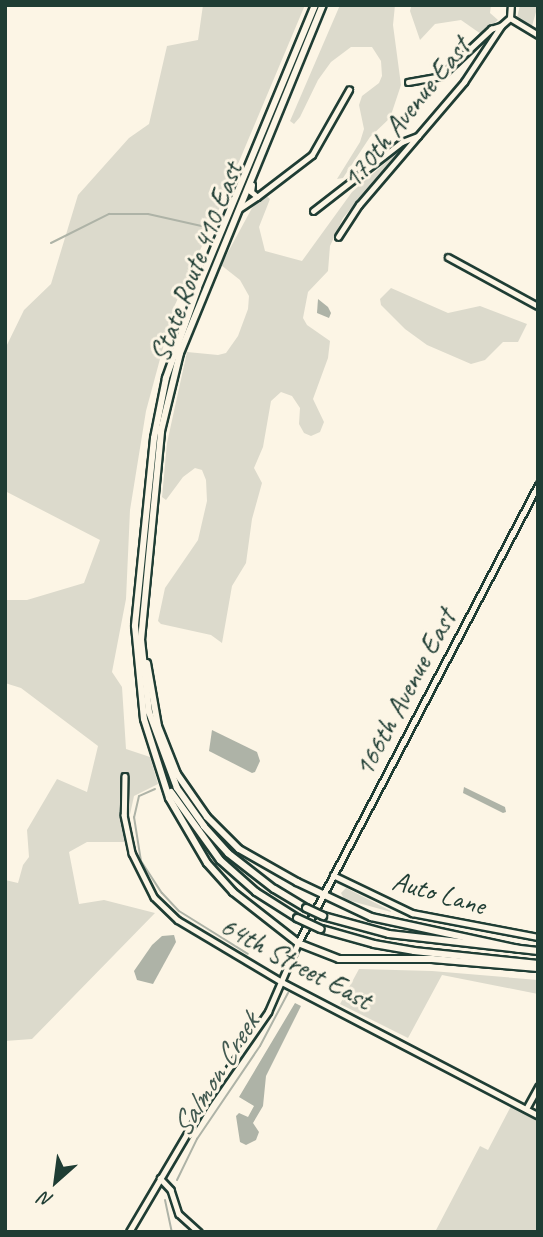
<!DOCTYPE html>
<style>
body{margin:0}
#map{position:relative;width:543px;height:1237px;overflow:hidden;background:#fcf5e5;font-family:Caveat,sans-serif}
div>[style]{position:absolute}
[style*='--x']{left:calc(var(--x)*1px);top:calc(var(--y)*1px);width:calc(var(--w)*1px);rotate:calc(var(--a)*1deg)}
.green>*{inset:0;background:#dcdacc}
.water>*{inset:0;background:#aeb3a7}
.stream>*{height:2px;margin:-1px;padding:0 1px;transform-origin:1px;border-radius:1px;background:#aeb3a7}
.roads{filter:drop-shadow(2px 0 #1f3d34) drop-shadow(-2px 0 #1f3d34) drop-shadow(0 2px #1f3d34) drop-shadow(0 -2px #1f3d34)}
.minor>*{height:4.5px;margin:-2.25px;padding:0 2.25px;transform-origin:2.25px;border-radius:2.25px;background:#fcf5e5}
.highway>*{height:6px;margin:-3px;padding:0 3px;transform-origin:3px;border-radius:3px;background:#fcf5e5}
.bridges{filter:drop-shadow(2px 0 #1f3d34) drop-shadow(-2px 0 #1f3d34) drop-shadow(0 2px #1f3d34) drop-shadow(0 -2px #1f3d34)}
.highway-bridge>*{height:6px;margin:-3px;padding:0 3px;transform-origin:3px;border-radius:3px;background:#fcf5e5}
span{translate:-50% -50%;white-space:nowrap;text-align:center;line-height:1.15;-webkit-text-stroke:6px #fcf5e5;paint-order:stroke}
.street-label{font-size:28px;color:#1f3d34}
.water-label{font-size:30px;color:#435a51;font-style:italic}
.frame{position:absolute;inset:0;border:7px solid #1f3d34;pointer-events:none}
.north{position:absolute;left:21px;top:1146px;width:70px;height:70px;-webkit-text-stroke:5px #fcf5e5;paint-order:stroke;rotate:208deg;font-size:19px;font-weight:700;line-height:28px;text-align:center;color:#1f3d34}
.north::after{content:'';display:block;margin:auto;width:24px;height:32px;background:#1f3d34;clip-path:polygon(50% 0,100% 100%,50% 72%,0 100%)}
</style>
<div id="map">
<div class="green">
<i style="clip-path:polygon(203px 5px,305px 5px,219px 209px,174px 307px,146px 411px,130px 510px,126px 599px,112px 672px,122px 687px,126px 749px,150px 757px,158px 784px,134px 796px,124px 842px,87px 842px,69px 852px,79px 904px,104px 900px,155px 913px,32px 1039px,5px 1041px,5px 880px,18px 883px,23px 865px,29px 857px,27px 830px,57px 779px,87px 792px,98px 746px,21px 688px,5px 683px,5px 600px,27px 600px,84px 583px,100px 540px,5px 491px,5px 349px,24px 310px,51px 284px,78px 195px,129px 138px,149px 124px,167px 46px,198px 40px)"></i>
<i style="clip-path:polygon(340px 5px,395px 5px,393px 25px,401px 85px,390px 118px,370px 137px,343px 178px,337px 179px,360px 142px,364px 129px,359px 105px,362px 96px,379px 83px,382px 76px,381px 61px,372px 47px,351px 47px,331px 62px,318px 80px,300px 117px,294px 124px,290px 121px)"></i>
<i style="clip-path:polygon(417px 5px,491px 5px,490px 13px,498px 20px,481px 34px,461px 20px,435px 24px,420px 40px,410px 11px,411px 7px)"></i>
<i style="clip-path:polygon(520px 5px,538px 5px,532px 26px,517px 18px)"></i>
<i style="clip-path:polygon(400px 150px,343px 218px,330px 246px,328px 271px,308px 292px,303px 318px,307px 325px,330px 341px,328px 358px,313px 399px,324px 422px,320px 432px,311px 436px,304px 433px,299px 424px,300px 408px,292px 396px,281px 392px,271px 401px,263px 447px,254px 468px,262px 483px,252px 519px,246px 563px,232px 586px,222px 643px,211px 635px,161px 624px,158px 621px,165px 588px,198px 540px,207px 501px,206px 480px,202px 470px,195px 468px,183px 477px,166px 500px,162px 497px,167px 443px,187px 352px,218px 355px,226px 353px,238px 336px,248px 309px,249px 296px,240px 280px,221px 265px,252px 208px,265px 195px,270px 199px,259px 227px,265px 251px,302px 261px,352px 192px)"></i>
<i style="clip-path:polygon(391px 288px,448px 313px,480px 306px,527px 324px,518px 342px,503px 342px,485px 360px,471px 364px,427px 345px,405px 329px,381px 305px,380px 299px)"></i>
<i style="clip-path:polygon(346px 888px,391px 911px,391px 912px,344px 899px,341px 893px)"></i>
<i style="clip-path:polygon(359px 969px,432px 971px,538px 980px,538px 994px,442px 975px,408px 1038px,340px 1004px)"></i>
<i style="clip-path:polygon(511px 1106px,538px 1120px,538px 1232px,435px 1232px,480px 1146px,488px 1150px)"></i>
</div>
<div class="water">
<i style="clip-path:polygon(318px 299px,328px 307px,331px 313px,329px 318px,317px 313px)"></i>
<i style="clip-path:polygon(212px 730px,257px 752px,260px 761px,255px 772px,252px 773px,209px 751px)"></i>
<i style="clip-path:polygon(464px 787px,505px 807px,506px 812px,503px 813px,463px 793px)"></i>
<i style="clip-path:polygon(174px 935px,176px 942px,153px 984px,137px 980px,134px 971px,152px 945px,162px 936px)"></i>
<i style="clip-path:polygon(295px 1003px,301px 1006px,266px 1076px,263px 1106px,253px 1123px,259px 1132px,256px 1140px,246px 1145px,240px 1142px,236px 1116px,239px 1113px,248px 1117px,254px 1106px,239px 1097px)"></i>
</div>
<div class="stream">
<i style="--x:51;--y:243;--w:65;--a:-26.6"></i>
<i style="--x:109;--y:214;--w:39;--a:0"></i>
<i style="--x:148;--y:214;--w:64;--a:12.7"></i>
<i style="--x:155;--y:789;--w:17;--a:156"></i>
<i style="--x:139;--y:796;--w:22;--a:103"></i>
<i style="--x:134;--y:817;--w:45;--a:81"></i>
<i style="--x:141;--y:861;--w:38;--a:57"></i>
<i style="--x:162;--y:893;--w:25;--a:47"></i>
<i style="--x:179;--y:911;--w:81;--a:31.9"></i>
<i style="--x:177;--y:1180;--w:46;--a:-64"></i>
<i style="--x:197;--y:1139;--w:112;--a:-55.9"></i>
<i style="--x:260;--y:1046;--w:60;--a:-62.2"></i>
<i style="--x:165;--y:1200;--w:33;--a:78"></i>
</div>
<div class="roads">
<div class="minor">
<i style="--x:510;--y:18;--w:33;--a:31"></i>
<i style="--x:510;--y:18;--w:13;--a:-86"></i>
<i style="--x:408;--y:82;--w:34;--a:-10"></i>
<i style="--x:441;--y:76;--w:69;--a:-43.2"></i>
<i style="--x:491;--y:29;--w:9;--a:-18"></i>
<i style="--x:257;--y:197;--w:69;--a:-37.4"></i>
<i style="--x:312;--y:155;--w:75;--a:-60.4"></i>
<i style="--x:239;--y:209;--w:22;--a:-34"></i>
<i style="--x:257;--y:197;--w:8;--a:-140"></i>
<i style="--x:251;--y:192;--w:7;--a:-82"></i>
<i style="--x:313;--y:211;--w:113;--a:-37.8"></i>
<i style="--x:402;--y:142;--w:17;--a:-21"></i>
<i style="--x:338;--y:237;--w:38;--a:-57"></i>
<i style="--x:359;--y:205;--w:162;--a:-49.5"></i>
<i style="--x:464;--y:82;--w:67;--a:-56.5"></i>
<i style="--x:501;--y:26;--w:12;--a:-42"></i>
<i style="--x:448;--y:257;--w:102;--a:28.6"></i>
<i style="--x:125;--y:776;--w:39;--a:91"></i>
<i style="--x:124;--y:815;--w:39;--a:78"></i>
<i style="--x:132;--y:853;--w:49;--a:63.4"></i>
<i style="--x:154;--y:897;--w:33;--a:44"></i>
<i style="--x:178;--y:920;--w:121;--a:30.8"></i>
<i style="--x:282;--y:982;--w:288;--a:27.5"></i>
<i style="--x:333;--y:875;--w:88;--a:25.7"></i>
<i style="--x:412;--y:913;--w:128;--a:10.8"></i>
<i style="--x:526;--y:1109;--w:25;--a:-61"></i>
<i style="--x:160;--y:1178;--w:16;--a:47"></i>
<i style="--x:171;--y:1190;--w:25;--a:72"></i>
<i style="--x:179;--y:1214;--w:27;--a:42"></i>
<i style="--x:129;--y:1232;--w:150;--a:-59.5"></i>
<i style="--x:205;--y:1103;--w:111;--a:-55.3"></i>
<i style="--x:268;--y:1012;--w:75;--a:-66.5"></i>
<i style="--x:298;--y:943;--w:517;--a:-62.34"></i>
</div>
<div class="highway">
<i style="--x:315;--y:5;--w:306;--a:112.5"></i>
<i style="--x:198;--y:288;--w:96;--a:109.6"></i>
<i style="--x:166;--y:378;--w:61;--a:101.3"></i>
<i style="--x:154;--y:438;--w:189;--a:95.8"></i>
<i style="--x:135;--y:626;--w:93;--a:84.5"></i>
<i style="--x:144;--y:719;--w:83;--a:72.4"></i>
<i style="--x:169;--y:798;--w:75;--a:59.7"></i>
<i style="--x:207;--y:863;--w:39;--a:48"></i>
<i style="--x:233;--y:892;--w:83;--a:38.1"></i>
<i style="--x:298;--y:943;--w:44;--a:21.3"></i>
<i style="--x:339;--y:959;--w:93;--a:0"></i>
<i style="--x:432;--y:959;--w:106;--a:4.9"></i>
<i style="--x:147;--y:663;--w:64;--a:80.1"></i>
<i style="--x:158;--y:726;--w:52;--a:68.4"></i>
<i style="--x:177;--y:774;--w:52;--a:55.1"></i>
<i style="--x:207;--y:817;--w:45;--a:45"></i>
<i style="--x:239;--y:849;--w:67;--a:29.6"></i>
<i style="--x:297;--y:882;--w:82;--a:25.3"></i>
<i style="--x:371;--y:917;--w:151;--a:12.2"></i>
<i style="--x:171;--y:792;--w:84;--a:54.2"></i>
<i style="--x:220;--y:860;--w:48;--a:41.6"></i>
<i style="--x:256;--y:892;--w:49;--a:32.4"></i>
<i style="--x:306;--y:908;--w:37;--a:-149"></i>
<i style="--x:274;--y:889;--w:58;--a:-142"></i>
<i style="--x:228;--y:853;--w:36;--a:-132"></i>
<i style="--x:204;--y:826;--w:47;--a:-125.4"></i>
<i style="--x:177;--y:788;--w:81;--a:-110.2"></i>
<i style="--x:149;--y:712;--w:72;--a:-96.3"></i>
<i style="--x:141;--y:640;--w:210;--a:-84.5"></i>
<i style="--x:161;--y:431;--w:80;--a:-76.3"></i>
<i style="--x:180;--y:353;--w:376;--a:-67.7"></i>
<i style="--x:323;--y:916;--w:68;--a:15.3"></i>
<i style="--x:389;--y:934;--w:150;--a:6.5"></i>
<i style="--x:321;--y:929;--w:55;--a:15.8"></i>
<i style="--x:374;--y:944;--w:41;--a:9.9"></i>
<i style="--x:414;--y:951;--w:125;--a:6"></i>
</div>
</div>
<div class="bridges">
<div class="highway-bridge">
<i style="--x:306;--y:908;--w:19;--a:25"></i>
<i style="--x:297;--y:918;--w:26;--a:25"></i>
</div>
</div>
<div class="street-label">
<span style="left:406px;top:113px;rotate:-51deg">170th Avenue East</span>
<span style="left:196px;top:262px;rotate:-69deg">State Route 410 East</span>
<span style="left:405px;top:693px;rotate:-62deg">166th Avenue East</span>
<span style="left:439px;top:893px;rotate:16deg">Auto Lane</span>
<span style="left:296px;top:963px;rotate:28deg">64th Street East</span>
</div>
<div class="water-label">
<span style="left:215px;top:1075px;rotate:-58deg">Salmon Creek</span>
</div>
<div class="frame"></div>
<div class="north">N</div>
</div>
